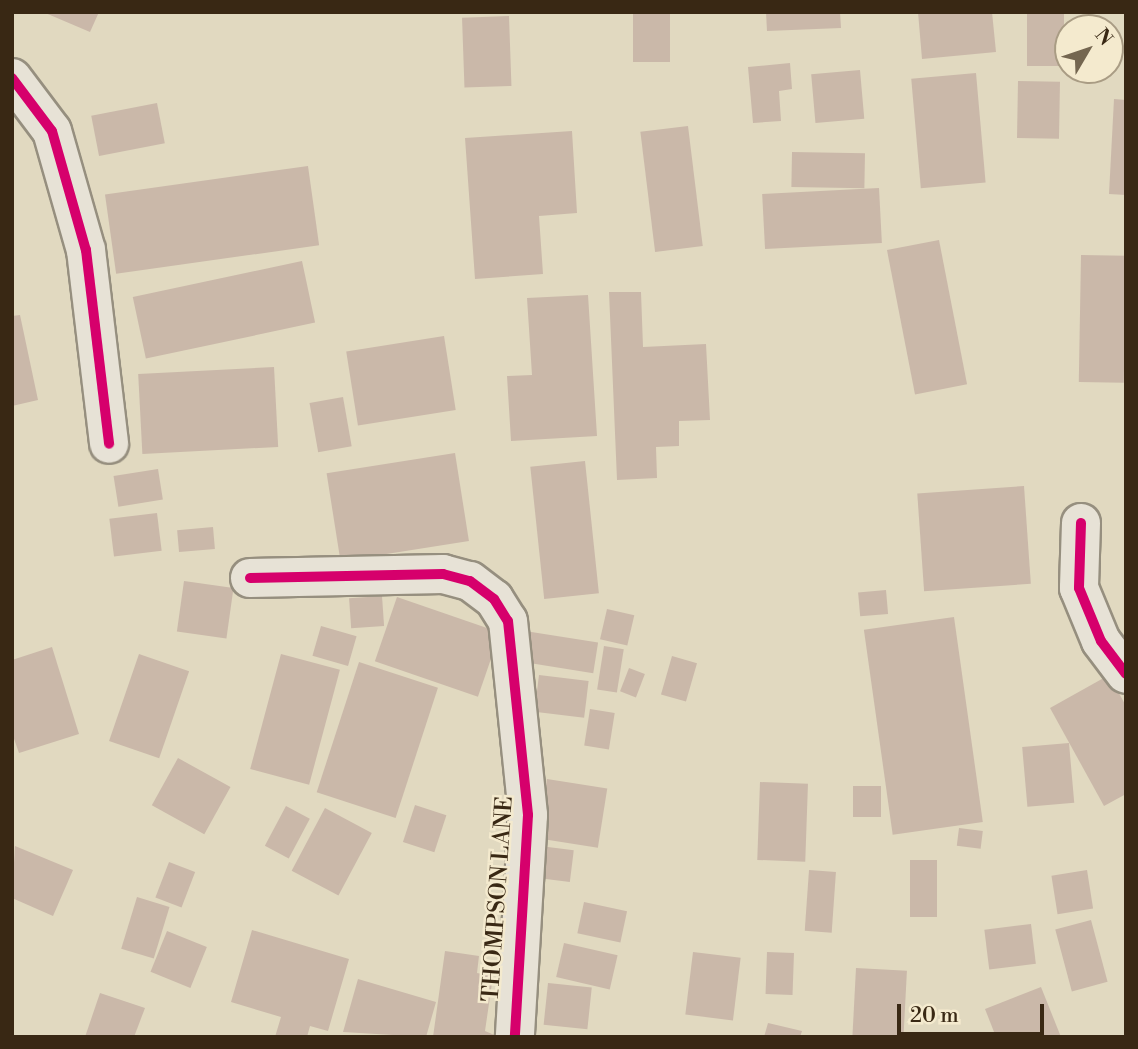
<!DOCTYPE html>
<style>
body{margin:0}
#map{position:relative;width:1138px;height:1049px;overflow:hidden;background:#e1d9c0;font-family:"Libre Bodoni",serif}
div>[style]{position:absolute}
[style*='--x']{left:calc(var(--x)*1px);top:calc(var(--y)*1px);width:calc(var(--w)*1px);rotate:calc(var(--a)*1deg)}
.building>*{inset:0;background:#cab8a9;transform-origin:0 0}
.roads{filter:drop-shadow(2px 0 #968f7f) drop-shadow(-2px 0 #968f7f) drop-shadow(0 2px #968f7f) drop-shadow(0 -2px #968f7f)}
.minor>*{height:38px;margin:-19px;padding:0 19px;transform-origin:19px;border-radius:19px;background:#e7e2d6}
.cycleway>*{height:10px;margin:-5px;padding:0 5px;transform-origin:5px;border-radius:5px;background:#d6006c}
span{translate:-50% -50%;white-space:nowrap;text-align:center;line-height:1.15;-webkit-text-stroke:5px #f4eace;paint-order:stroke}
.street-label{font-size:23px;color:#392814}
.frame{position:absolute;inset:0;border:14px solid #392814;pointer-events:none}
.north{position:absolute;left:1054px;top:14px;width:70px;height:70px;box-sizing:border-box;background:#f4eace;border:2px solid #a99c84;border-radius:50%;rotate:51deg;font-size:19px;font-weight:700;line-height:28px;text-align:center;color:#392814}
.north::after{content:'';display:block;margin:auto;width:24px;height:32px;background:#746650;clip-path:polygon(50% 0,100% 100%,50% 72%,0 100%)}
.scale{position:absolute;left:897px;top:1004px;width:147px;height:32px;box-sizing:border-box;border:4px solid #392814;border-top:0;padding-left:9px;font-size:21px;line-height:24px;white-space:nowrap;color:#392814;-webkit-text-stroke:5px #f4eace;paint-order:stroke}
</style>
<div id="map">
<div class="building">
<i style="clip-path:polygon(43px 12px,99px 12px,90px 32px)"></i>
<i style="left:633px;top:12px;width:37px;height:50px"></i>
<i style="clip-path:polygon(766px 12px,840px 12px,841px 28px,767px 31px)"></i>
<i style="clip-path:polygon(918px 12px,992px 12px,996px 52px,922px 59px)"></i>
<i style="left:1027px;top:12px;width:37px;height:54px"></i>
<i style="left:509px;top:16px;width:70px;height:47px;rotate:88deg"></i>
<i style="clip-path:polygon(790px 63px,792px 89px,779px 91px,781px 121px,753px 123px,748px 67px)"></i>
<i style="left:860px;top:70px;width:49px;height:49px;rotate:85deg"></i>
<i style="left:976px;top:73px;width:110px;height:65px;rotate:85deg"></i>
<i style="left:1018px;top:81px;width:42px;height:57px;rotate:1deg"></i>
<i style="clip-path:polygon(1114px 99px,1126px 100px,1126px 195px,1109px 194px)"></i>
<i style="left:157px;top:103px;width:41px;height:67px;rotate:79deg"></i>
<i style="left:688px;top:126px;width:121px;height:48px;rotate:83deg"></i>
<i style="clip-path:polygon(572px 131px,577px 213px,539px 216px,543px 274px,475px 279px,465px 138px)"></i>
<i style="left:792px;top:152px;width:73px;height:35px;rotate:1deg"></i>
<i style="left:308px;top:166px;width:80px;height:205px;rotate:82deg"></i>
<i style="left:879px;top:188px;width:55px;height:117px;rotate:87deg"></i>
<i style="left:939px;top:240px;width:147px;height:53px;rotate:79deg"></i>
<i style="left:1081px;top:255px;width:45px;height:127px;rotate:1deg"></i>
<i style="left:302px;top:261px;width:63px;height:173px;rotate:78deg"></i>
<i style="clip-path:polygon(609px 292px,641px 292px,643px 347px,706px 344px,710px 420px,679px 421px,679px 446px,656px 447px,657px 478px,617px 480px)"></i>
<i style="clip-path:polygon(588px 295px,597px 436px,511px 441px,507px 376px,532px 375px,527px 298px)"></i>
<i style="clip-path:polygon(20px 315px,38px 400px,12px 406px,12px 316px)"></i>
<i style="left:444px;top:336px;width:75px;height:99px;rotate:81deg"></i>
<i style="left:274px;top:367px;width:80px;height:136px;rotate:87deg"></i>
<i style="left:343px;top:397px;width:50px;height:34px;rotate:80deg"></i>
<i style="left:455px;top:453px;width:89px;height:130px;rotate:81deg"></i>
<i style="left:585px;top:461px;width:133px;height:55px;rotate:84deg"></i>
<i style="left:158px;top:469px;width:31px;height:45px;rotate:81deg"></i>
<i style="left:1024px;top:486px;width:98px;height:107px;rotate:86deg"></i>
<i style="left:157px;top:513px;width:38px;height:48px;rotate:83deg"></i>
<i style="left:213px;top:527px;width:22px;height:36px;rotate:85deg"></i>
<i style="left:184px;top:581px;width:50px;height:51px;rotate:8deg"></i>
<i style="left:886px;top:590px;width:24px;height:28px;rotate:85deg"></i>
<i style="left:382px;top:596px;width:30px;height:33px;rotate:86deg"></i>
<i style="left:397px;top:597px;width:109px;height:68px;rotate:19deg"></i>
<i style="left:607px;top:609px;width:28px;height:31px;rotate:13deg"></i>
<i style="left:954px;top:617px;width:207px;height:91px;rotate:82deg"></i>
<i style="left:321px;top:626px;width:37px;height:31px;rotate:16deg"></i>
<i style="left:525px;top:631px;width:74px;height:31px;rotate:9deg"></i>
<i style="left:604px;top:646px;width:20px;height:44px;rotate:9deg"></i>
<i style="clip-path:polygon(52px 647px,79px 734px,19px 753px,12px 733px,12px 660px)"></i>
<i style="left:139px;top:654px;width:53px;height:92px;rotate:19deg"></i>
<i style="left:281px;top:654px;width:61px;height:119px;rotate:15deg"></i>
<i style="left:672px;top:656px;width:26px;height:40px;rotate:16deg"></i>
<i style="left:359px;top:662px;width:83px;height:137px;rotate:18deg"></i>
<i style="left:629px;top:668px;width:17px;height:25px;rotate:21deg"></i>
<i style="left:539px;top:675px;width:50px;height:37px;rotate:7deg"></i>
<i style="clip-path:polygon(1109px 675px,1126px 706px,1126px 794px,1104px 806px,1050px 708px)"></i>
<i style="left:590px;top:709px;width:25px;height:37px;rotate:9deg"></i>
<i style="left:1069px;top:743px;width:60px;height:47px;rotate:85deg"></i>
<i style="left:178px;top:758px;width:60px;height:54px;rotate:29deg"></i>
<i style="left:547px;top:779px;width:61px;height:60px;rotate:9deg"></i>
<i style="left:760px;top:782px;width:48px;height:78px;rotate:2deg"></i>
<i style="left:853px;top:786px;width:28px;height:31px"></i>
<i style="left:415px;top:805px;width:33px;height:39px;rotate:18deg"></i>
<i style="left:286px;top:806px;width:27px;height:45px;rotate:28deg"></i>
<i style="left:325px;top:808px;width:53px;height:71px;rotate:28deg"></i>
<i style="left:959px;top:828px;width:24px;height:18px;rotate:7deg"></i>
<i style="clip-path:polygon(15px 846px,73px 870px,53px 916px,12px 898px)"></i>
<i style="left:540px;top:846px;width:34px;height:32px;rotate:7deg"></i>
<i style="left:910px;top:860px;width:27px;height:57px"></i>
<i style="left:169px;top:862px;width:28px;height:38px;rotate:21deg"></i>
<i style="left:809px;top:870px;width:27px;height:61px;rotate:4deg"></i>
<i style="left:1087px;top:870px;width:39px;height:36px;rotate:81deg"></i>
<i style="left:137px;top:897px;width:34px;height:54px;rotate:17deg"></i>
<i style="left:584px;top:902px;width:44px;height:32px;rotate:12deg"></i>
<i style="left:1091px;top:920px;width:64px;height:37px;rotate:75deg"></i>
<i style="left:1031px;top:924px;width:40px;height:47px;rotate:83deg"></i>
<i style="clip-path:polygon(252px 930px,349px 959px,328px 1031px,310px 1026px,307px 1037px,275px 1037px,281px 1017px,231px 1002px)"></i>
<i style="left:167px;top:931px;width:43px;height:44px;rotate:22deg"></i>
<i style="left:564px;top:943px;width:55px;height:35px;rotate:13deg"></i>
<i style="clip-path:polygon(445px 951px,479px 956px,477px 973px,493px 976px,485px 1031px,499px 1037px,433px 1037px)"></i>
<i style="left:693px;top:952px;width:48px;height:63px;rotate:7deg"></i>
<i style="left:767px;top:952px;width:27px;height:42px;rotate:2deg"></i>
<i style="left:856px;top:968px;width:51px;height:69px;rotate:3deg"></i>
<i style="clip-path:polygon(358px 979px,436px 1002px,426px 1037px,343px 1032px)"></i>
<i style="left:548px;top:983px;width:44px;height:42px;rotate:6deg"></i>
<i style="clip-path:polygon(1041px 987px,1061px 1037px,996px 1037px,985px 1009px)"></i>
<i style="clip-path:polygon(100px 993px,145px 1008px,134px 1037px,85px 1037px)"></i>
<i style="clip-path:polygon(768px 1023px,802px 1031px,800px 1037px,764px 1037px)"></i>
</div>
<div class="roads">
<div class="minor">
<i style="--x:12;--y:78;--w:66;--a:53"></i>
<i style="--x:52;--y:131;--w:124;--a:74.1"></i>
<i style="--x:86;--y:250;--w:195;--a:83.2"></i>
<i style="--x:1081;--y:523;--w:65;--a:91.8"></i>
<i style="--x:1079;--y:588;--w:57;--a:67.5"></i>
<i style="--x:1101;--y:641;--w:41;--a:52.9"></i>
<i style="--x:250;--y:578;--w:193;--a:-1.2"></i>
<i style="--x:443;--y:574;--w:28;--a:15"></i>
<i style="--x:470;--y:581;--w:30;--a:37"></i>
<i style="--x:494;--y:599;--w:26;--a:58"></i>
<i style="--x:508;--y:621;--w:195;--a:84.1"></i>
<i style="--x:528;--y:815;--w:222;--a:93.4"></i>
</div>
</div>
<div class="cycleway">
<i style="--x:12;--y:78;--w:66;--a:53"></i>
<i style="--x:52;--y:131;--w:124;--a:74.1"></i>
<i style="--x:86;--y:250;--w:195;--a:83.2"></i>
<i style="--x:1081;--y:523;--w:65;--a:91.8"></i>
<i style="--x:1079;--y:588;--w:57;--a:67.5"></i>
<i style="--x:1101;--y:641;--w:41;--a:52.9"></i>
<i style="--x:250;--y:578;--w:193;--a:-1.2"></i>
<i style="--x:443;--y:574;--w:28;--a:15"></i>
<i style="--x:470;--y:581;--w:30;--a:37"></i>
<i style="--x:494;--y:599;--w:26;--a:58"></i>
<i style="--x:508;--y:621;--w:195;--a:84.1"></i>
<i style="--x:528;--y:815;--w:222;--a:93.4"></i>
</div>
<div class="street-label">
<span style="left:498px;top:899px;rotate:-86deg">THOMPSON LANE</span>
</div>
<div class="frame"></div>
<div class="north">N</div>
<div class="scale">20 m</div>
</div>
